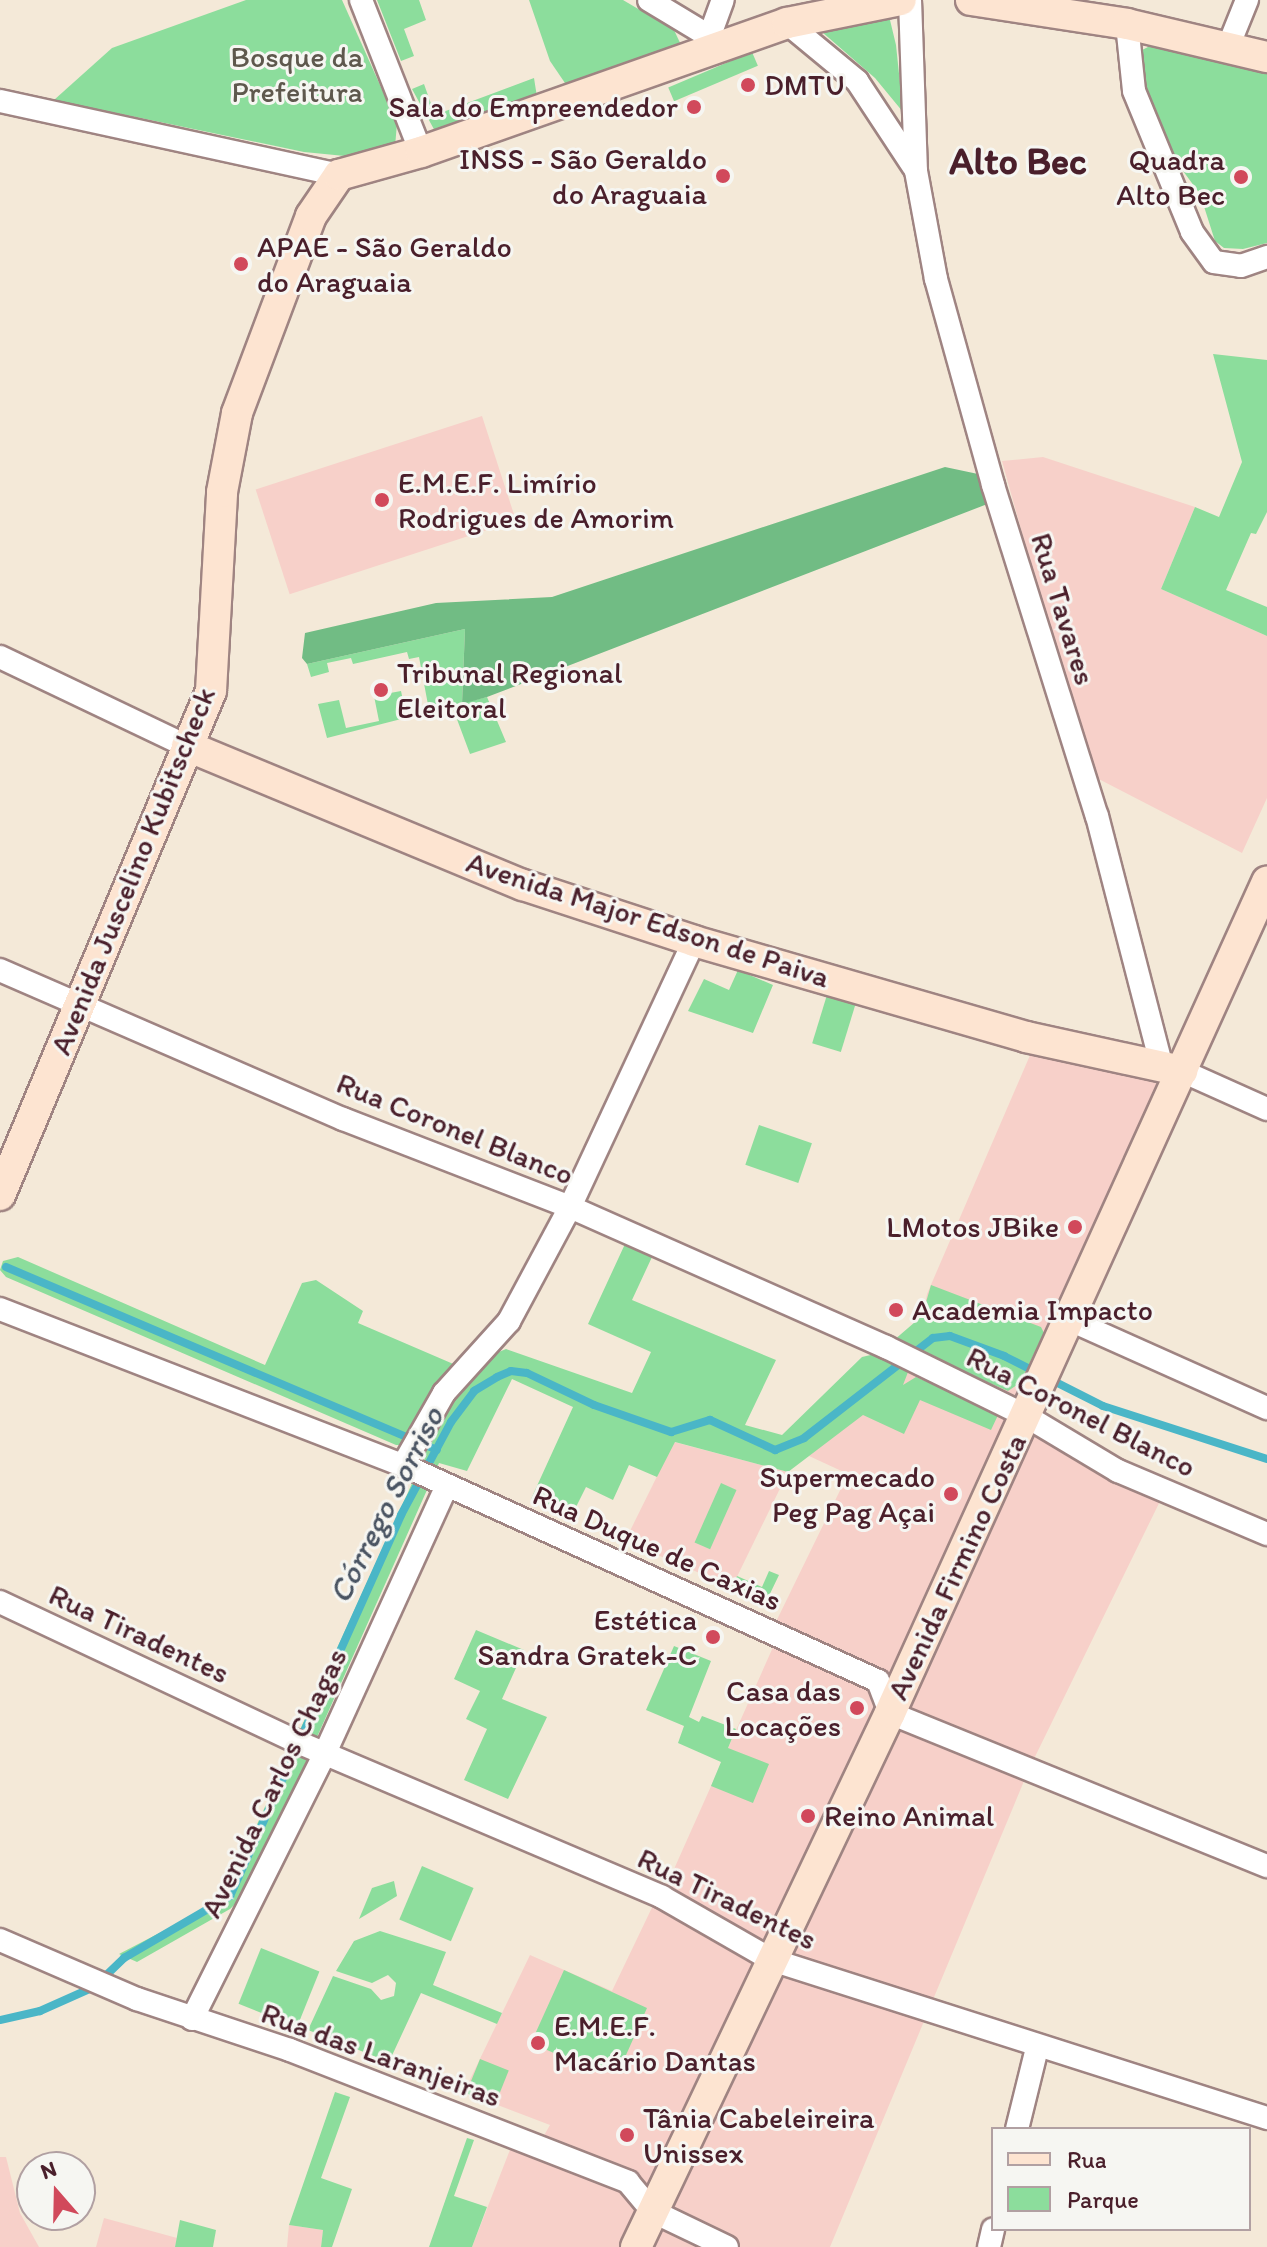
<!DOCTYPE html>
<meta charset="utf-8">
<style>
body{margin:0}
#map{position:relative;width:1267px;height:2247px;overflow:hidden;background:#f4e9d8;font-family:Itim,sans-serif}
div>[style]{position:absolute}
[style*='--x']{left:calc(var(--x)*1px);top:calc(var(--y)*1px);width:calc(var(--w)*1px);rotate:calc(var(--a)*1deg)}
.built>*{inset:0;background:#f7d0c9;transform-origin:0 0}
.green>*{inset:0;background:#8cdd9c;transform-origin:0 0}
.forest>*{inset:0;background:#71bc84}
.stream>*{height:8px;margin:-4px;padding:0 4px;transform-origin:4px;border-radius:4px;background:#4ab6c7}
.roads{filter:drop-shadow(2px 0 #9f8482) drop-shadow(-2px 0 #9f8482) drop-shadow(0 2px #9f8482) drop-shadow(0 -2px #9f8482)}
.street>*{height:22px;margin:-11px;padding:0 11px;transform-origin:11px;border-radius:11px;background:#fff}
.secondary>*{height:30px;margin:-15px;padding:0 15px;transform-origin:15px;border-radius:15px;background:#fde4d1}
.dots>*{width:22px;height:22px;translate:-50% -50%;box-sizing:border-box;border:4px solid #f6f6f2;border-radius:50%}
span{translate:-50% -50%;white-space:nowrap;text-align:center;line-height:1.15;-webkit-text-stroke:6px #f6f6f2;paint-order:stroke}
.park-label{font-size:30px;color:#5e584d}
.poi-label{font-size:30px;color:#4a1f2b}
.left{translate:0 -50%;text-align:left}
.right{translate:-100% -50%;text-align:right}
.street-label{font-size:30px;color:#4a1f2b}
.water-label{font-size:32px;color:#4a5462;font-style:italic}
.district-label{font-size:38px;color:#4a1f2b;font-weight:700}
.legend{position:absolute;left:991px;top:2127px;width:260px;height:104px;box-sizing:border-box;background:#f6f6f2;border:2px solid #b1a0a2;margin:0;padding:10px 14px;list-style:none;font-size:24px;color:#4a1f2b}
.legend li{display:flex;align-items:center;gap:16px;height:40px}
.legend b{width:40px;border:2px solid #b1a0a2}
.north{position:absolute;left:16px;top:2151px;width:80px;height:80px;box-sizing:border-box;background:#f6f6f2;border:2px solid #b1a0a2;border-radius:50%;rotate:340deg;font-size:22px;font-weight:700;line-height:32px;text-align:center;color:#4a1f2b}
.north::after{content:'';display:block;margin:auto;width:28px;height:36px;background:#d1495b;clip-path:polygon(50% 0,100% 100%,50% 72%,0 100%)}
</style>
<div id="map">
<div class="built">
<i style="left:482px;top:416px;width:110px;height:238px;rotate:72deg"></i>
<i style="clip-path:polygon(1043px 457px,1195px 507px,1161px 589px,1267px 636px,1267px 798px,1242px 853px,1089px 774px,1002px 461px)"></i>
<i style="clip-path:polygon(1034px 1046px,1182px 1071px,1026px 1416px,1165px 1491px,1029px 1769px,830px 2247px,472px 2247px,515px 2137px,538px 2146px,550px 2125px,464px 2092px,530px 1955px,612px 1991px,658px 1895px,662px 1896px,778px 1636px,771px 1632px,848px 1474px,809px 1456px,828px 1421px,923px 1315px,927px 1294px)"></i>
<i style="clip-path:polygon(674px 1442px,788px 1472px,732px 1587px,625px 1541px)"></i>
<i style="clip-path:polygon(0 2157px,6px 2157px,20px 2213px,39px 2247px,0 2247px)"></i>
<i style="clip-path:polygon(104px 2218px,177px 2238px,175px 2247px,96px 2247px)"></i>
<i style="clip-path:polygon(289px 2225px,323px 2230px,321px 2247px,287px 2247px)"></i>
</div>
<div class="green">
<i style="clip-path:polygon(246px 0,342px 0,397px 123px,395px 147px,355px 157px,304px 152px,54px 100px,112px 48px)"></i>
<i style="clip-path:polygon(377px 0,419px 0,426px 20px,404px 29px,414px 56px,401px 61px)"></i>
<i style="clip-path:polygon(529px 0,623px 0,674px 30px,682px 47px,567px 86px,550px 61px)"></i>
<i style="clip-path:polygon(884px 15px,890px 20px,896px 45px,903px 112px,875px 78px,822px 32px,824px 28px)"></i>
<i style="clip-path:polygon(1152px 45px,1267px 68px,1267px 243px,1243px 249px,1224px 248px,1215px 241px,1200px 194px,1169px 152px,1141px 77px,1140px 51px)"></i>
<i style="left:752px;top:52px;width:15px;height:91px;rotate:67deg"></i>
<i style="clip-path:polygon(534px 78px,537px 97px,436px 133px,412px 89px,424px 84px,435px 115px)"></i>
<i style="clip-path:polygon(1213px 354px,1267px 360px,1267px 512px,1256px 534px,1251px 533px,1226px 590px,1267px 607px,1267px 636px,1161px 589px,1195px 507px,1219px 517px,1242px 462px)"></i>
<i style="clip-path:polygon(465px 629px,462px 703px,487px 697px,506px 742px,470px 754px,452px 706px,327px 738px,318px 704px,339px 700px,346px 728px,379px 721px,374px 696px,401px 691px,406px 714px,429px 710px,419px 657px,409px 659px,407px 652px,353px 664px,351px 658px,327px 663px,329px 672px,311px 677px,307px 664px)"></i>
<i style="clip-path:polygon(738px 970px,773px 985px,753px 1033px,688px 1011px,704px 979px,729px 990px)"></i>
<i style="left:830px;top:985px;width:30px;height:61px;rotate:17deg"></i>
<i style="left:759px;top:1125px;width:56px;height:42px;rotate:19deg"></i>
<i style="clip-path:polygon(625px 1244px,652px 1257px,632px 1300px,776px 1360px,745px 1425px,782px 1435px,862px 1357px,879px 1353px,922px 1316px,931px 1285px,1041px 1327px,1044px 1333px,1020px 1383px,1008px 1391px,938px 1361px,910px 1367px,903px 1385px,916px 1377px,999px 1413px,991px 1430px,920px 1400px,904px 1434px,863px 1415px,788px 1472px,675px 1442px,657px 1477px,629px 1465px,613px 1500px,586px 1487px,571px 1517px,531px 1499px,573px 1407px,512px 1379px,467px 1471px,439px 1463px,248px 1892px,230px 1909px,137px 1962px,119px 1954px,215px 1904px,229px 1886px,424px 1457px,421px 1452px,443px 1410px,494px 1354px,506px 1349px,632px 1393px,651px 1352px,588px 1324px)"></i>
<i style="clip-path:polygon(18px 1257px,265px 1365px,302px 1283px,316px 1280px,363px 1311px,358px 1323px,458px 1366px,423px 1406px,402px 1445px,396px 1445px,6px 1277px,0 1270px,3px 1261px)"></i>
<i style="left:721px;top:1483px;width:17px;height:65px;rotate:24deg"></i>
<i style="clip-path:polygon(769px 1571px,779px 1575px,766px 1602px,732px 1587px,737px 1576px,762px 1587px)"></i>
<i style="clip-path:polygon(476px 1630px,524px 1650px,502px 1699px,547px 1717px,508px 1799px,464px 1780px,487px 1729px,466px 1719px,480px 1691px,454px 1679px)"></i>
<i style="clip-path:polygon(674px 1646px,711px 1661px,689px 1717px,699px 1722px,702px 1716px,736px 1729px,728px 1748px,769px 1764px,753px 1803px,711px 1786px,721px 1762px,678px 1743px,684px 1726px,646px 1710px)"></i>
<i style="left:422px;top:1866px;width:56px;height:58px;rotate:23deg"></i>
<i style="clip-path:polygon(394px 1881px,397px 1896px,359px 1919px,372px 1888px)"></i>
<i style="clip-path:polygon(380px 1931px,446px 1952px,433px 1985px,502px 2013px,497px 2024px,421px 1993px,389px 2062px,308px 2030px,333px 1976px,371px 1989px,381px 2000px,394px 1996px,396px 1983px,388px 1975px,372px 1983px,336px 1971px,354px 1941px)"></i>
<i style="left:261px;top:1948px;width:63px;height:60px;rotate:22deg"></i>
<i style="clip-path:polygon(564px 1970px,647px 2008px,618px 2073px,582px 2057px,579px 2064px,531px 2043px)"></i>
<i style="left:480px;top:2059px;width:31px;height:37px;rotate:22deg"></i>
<i style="clip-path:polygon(335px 2092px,350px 2097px,321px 2178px,352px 2189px,332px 2247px,321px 2247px,323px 2230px,289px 2225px)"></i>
<i style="clip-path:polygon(467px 2138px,474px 2140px,454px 2196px,487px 2207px,472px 2247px,429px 2247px)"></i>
<i style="clip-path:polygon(180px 2220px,216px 2230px,213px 2247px,175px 2247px)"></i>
</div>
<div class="forest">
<i style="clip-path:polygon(945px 467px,978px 474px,990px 503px,487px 697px,462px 704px,465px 629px,307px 664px,302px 658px,305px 633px,436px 603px,552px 597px)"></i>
</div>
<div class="stream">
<i style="--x:6;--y:1267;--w:468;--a:23"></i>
<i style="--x:0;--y:2020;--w:41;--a:-12.7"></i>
<i style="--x:40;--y:2011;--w:59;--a:-24"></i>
<i style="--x:94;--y:1987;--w:42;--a:-44"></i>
<i style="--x:124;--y:1958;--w:123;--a:-30.3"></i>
<i style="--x:230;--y:1896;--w:418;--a:-65.8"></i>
<i style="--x:401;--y:1515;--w:106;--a:-61.7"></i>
<i style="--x:451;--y:1422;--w:39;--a:-53"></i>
<i style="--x:474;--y:1391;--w:27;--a:-31"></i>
<i style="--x:497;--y:1377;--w:15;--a:-23"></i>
<i style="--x:511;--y:1371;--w:16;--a:7"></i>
<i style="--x:527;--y:1373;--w:74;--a:25.5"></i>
<i style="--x:594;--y:1405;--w:82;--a:19.3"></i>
<i style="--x:671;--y:1432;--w:41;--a:-17.1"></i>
<i style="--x:710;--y:1420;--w:72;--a:24.8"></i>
<i style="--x:775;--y:1450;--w:31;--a:-22"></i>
<i style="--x:804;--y:1438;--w:163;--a:-37.8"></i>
<i style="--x:933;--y:1338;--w:17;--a:-7"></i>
<i style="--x:950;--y:1336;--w:58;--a:20.3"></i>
<i style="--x:1004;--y:1356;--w:111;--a:26.8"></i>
<i style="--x:1103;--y:1406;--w:172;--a:17.9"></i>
</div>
<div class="roads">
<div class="street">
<i style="--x:361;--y:0;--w:163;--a:68.5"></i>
<i style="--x:649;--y:0;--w:91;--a:31.1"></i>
<i style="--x:910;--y:0;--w:171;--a:88"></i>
<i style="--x:916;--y:171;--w:110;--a:79.5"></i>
<i style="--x:936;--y:279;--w:214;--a:74.5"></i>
<i style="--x:993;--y:485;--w:347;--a:72.6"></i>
<i style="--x:1097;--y:816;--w:256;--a:75.5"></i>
<i style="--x:787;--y:23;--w:91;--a:39.6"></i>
<i style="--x:857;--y:81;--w:102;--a:56.6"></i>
<i style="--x:1127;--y:24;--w:67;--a:84"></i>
<i style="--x:1134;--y:91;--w:152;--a:67.6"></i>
<i style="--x:1192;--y:232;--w:37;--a:54"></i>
<i style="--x:1214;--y:262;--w:27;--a:8"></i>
<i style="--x:1241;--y:266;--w:28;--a:-19"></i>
<i style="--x:710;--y:35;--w:37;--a:-70"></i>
<i style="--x:1228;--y:47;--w:51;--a:-68"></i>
<i style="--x:0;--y:101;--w:347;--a:12.3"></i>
<i style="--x:0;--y:657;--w:207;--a:25.5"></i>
<i style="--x:0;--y:970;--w:374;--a:23.5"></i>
<i style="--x:343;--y:1119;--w:243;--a:21.2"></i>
<i style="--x:570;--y:1207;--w:346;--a:23.9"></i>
<i style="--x:886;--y:1347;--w:156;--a:26.2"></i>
<i style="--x:1026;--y:1416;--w:107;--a:30.9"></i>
<i style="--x:1118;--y:1471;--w:162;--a:22.9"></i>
<i style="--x:1182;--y:1071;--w:93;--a:24.1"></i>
<i style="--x:0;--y:1309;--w:432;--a:21.2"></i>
<i style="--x:403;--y:1465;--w:522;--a:24.45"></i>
<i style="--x:878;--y:1681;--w:34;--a:69"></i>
<i style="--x:890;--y:1713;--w:407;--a:22.1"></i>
<i style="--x:1070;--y:1320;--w:216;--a:24.1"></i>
<i style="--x:403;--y:1465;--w:83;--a:-60.3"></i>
<i style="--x:444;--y:1393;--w:97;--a:-47.9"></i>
<i style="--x:509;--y:1321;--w:129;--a:-61.8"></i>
<i style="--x:570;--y:1207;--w:293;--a:-65"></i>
<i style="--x:0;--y:1602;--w:326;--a:25.2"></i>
<i style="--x:295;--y:1741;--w:399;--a:23"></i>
<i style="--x:662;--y:1897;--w:127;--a:29.8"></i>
<i style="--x:772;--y:1960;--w:520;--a:17.7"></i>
<i style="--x:0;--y:1940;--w:149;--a:23.3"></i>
<i style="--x:137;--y:1999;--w:161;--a:18.4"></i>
<i style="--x:290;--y:2050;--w:363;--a:21.3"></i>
<i style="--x:628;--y:2182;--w:38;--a:50"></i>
<i style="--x:652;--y:2211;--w:83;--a:25.6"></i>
<i style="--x:192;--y:2019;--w:297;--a:-63.4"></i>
<i style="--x:325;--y:1753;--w:294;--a:-65.5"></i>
<i style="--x:1017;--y:2129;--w:83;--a:-76.1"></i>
<i style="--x:989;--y:2247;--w:18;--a:-77"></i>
</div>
<div class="secondary">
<i style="--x:971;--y:0;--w:158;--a:8.7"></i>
<i style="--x:1127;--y:24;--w:144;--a:13.3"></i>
<i style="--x:187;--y:746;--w:364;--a:22.5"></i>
<i style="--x:523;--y:885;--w:180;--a:18.1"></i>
<i style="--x:694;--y:941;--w:346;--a:16.1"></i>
<i style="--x:1026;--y:1037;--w:160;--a:12.3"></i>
<i style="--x:0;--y:1195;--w:546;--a:-67.28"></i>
<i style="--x:211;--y:691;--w:199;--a:-86.8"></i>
<i style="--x:222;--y:492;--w:80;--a:-79.2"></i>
<i style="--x:237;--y:413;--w:210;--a:-69.4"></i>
<i style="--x:311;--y:216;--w:50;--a:-55.7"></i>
<i style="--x:339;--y:175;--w:85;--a:-15.7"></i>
<i style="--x:421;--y:152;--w:388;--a:-19.4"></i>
<i style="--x:787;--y:23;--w:116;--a:-11.4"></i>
<i style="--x:636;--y:2247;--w:591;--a:-64.56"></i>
<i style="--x:890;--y:1713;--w:913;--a:-65.6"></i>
</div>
</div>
<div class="dots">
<i style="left:748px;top:85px;background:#d1495b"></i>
<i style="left:694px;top:107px;background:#d1495b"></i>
<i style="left:723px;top:176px;background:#d1495b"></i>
<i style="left:1241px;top:177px;background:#d1495b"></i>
<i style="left:241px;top:264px;background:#d1495b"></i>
<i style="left:382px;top:500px;background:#d1495b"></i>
<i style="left:381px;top:690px;background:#d1495b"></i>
<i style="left:1075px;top:1227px;background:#d1495b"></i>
<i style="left:896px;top:1310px;background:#d1495b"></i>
<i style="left:951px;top:1494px;background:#d1495b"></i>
<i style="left:713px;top:1637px;background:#d1495b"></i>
<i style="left:857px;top:1708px;background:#d1495b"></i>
<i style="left:808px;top:1816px;background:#d1495b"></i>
<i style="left:538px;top:2043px;background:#d1495b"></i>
<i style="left:627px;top:2135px;background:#d1495b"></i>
</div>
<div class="park-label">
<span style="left:297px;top:74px">Bosque da<br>Prefeitura</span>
</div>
<div class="poi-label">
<span class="left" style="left:764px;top:85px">DMTU</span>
<span class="right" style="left:678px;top:107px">Sala do Empreendedor</span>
<span class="right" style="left:707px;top:176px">INSS - São Geraldo<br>do Araguaia</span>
<span class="right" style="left:1225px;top:177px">Quadra<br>Alto Bec</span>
<span class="left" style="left:257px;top:264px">APAE - São Geraldo<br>do Araguaia</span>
<span class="left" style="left:398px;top:500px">E.M.E.F. Limírio<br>Rodrigues de Amorim</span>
<span class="left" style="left:397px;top:690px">Tribunal Regional<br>Eleitoral</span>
<span class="right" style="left:1059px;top:1227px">LMotos JBike</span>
<span class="left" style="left:912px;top:1310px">Academia Impacto</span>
<span class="right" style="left:935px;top:1494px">Supermecado<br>Peg Pag Açai</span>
<span class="right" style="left:697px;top:1637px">Estética<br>Sandra Gratek-C</span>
<span class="right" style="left:841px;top:1708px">Casa das<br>Locações</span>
<span class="left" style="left:824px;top:1816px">Reino Animal</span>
<span class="left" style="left:554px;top:2043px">E.M.E.F.<br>Macário Dantas</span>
<span class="left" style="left:643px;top:2135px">Tânia Cabeleireira<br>Unissex</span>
</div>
<div class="street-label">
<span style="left:1063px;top:609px;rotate:73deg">Rua Tavares</span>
<span style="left:133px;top:871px;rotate:-68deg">Avenida Juscelino Kubitscheck</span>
<span style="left:648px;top:920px;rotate:18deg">Avenida Major Edson de Paiva</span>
<span style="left:455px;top:1129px;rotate:22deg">Rua Coronel Blanco</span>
<span style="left:1081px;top:1412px;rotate:27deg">Rua Coronel Blanco</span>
<span style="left:657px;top:1548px;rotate:24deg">Rua Duque de Caxias</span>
<span style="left:957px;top:1567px;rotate:-65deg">Avenida Firmino Costa</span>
<span style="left:139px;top:1634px;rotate:25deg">Rua Tiradentes</span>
<span style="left:274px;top:1783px;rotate:-64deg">Avenida Carlos Chagas</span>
<span style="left:727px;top:1899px;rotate:26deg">Rua Tiradentes</span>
<span style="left:381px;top:2055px;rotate:20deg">Rua das Laranjeiras</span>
</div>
<div class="water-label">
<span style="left:386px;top:1505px;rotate:-63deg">Córrego Sorriso</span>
</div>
<div class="district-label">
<span style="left:1018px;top:162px">Alto Bec</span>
</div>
<ul class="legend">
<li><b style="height:10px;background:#fde4d1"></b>Rua</li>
<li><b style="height:22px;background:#8cdd9c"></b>Parque</li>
</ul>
<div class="north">N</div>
</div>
